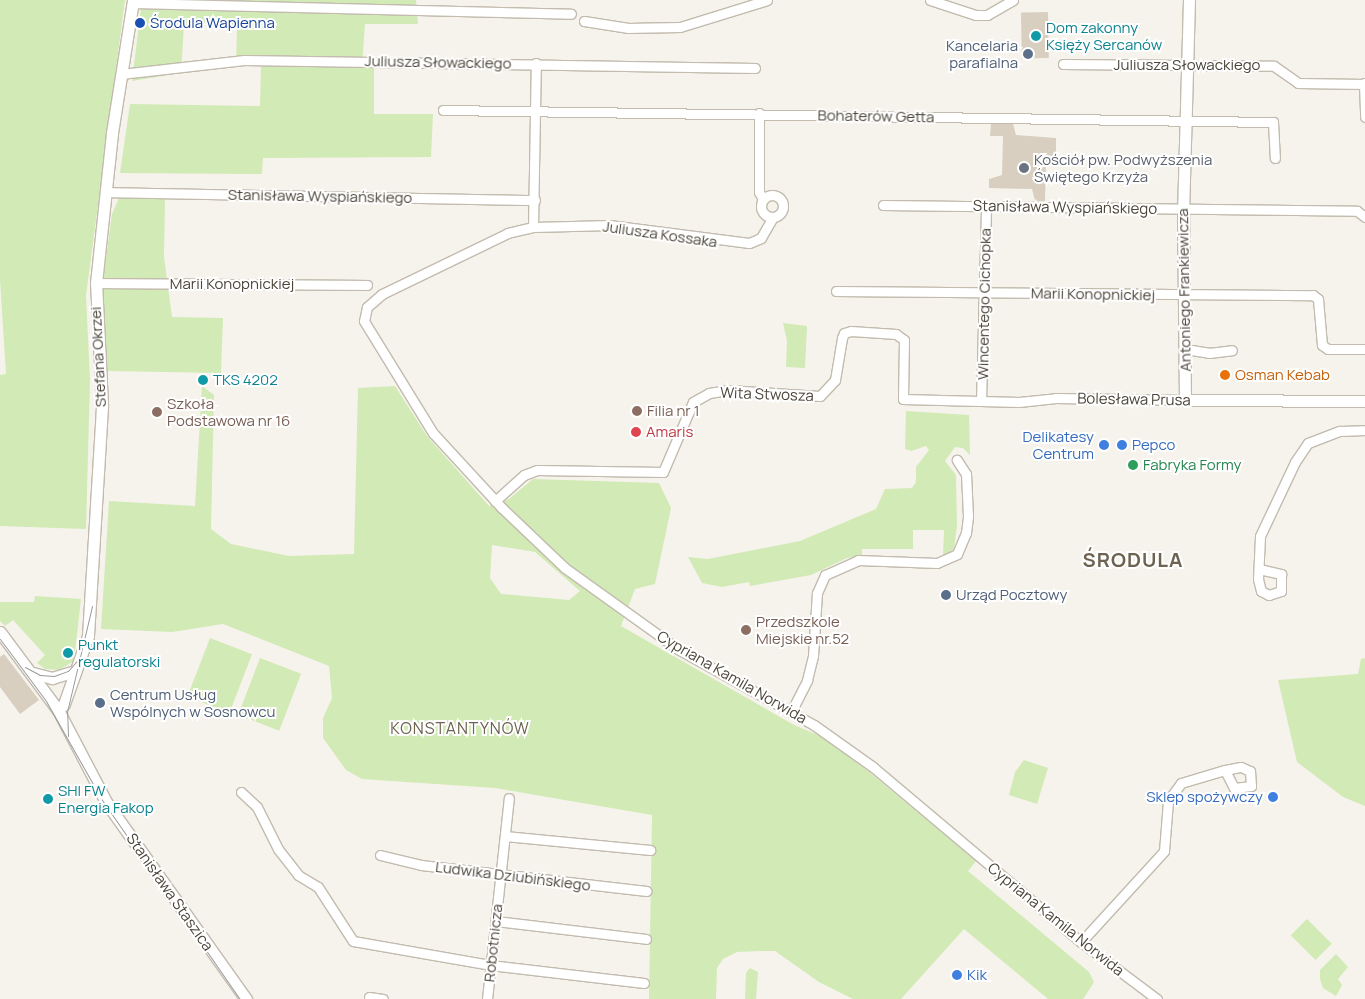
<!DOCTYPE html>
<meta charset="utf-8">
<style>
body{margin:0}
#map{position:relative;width:1365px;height:999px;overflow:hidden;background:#f6f3ec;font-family:Manrope,sans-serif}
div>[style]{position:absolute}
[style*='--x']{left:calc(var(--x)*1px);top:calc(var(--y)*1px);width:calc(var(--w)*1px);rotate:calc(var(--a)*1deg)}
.green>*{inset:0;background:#d2eab5;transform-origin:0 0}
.building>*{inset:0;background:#d8cfc1;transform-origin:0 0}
.roads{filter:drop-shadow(1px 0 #c2bbae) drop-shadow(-1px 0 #c2bbae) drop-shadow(0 1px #c2bbae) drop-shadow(0 -1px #c2bbae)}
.minor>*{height:9px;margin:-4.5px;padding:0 4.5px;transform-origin:4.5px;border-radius:4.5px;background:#fff}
.minor>.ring{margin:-4.5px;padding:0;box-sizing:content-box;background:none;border:9px solid #fff;border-radius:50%}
.tertiary>*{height:11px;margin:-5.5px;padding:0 5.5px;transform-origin:5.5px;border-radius:5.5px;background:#fff}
.tram>*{height:1px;margin:-0.5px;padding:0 0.5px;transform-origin:0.5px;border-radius:0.5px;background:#9a9a9a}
.dots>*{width:14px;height:14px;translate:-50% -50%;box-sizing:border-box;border:2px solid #fff;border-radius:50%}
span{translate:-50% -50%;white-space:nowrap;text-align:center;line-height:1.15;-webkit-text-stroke:4px #fff;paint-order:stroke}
.transit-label{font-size:15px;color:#164399}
.left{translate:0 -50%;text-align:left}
.culture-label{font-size:15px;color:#0d838f}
.service-label{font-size:15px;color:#4e5e75}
.right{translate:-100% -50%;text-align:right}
.street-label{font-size:15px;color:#4b4439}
.worship-label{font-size:15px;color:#5b616d}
.food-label{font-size:15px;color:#c56008}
.education-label{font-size:15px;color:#785e54}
.health-label{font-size:15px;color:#be3a42}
.shop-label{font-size:15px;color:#366cbe}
.leisure-label{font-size:15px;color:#27864d}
.neighbourhood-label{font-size:16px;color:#6e6250;letter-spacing:1px}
.district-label{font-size:20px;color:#6e6250;font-weight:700;letter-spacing:1px}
</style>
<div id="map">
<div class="green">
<i style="clip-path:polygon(0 0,125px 0,86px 296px,90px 380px,86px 529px,0 526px,0 375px,6px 374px,0 280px)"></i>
<i style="clip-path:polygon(142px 0,416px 0,418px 24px,365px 24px,362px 67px,374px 68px,374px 114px,433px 114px,431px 157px,263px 158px,262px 174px,120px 173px,130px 104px,260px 106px,261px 66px,236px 65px,237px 27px,184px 25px,181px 73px,132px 81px)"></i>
<i style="clip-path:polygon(119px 198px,165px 199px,164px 257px,172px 317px,223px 318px,221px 373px,107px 371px,101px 294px,112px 214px)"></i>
<i style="clip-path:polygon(783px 323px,807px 326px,805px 368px,786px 367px,787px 341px)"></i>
<i style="clip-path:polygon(evenodd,202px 386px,214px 395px,211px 529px,231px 544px,289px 556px,354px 554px,358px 388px,395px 386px,427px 436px,489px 506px,509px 499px,533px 479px,659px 483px,671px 508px,655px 584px,635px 589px,621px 626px,794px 725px,823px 737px,869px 772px,976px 861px,968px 871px,1089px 972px,1094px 982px,1089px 990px,1083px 999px,1048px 999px,964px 929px,901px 999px,853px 999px,819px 982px,775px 951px,760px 951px,737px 952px,723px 959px,717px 968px,716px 999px,649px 999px,652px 815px,495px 788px,362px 779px,346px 770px,323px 738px,323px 718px,332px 698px,329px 666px,223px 624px,172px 632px,101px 629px,109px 501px,195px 506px,202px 386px,492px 545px,535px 552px,580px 591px,569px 600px,501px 594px,490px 578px,492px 545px)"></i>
<i style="clip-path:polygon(906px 411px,969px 415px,970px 455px,963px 448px,955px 447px,945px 461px,956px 475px,957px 526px,954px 548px,947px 556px,943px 556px,944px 530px,913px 530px,913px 549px,862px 549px,862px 556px,847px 558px,811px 575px,750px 586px,749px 582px,722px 587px,702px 583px,688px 557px,708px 559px,800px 541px,876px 509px,885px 489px,912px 488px,916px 482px,916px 467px,929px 450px,926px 446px,911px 451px,905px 449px)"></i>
<i style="clip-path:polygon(35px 596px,81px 599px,74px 661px,59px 670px,45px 669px,37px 663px,45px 655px,13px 620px,5px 626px,0 621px,0 602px,34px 602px)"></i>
<i style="left:210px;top:638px;width:45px;height:63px;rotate:21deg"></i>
<i style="left:260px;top:658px;width:44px;height:61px;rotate:21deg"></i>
<i style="clip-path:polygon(1365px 658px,1365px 806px,1343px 797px,1297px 762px,1278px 680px,1358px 674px,1361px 659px)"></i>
<i style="clip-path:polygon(1024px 760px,1048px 768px,1037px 804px,1009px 795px,1015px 772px)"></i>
<i style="left:1307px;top:919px;width:35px;height:23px;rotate:45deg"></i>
<i style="clip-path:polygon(1336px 954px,1348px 967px,1338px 979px,1342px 985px,1336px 996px,1323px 988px,1320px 979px,1320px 970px)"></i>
<i style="clip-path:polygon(750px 968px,758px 972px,756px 999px,745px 999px,746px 973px)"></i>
</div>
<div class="building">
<i style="left:1048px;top:12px;width:46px;height:27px;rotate:89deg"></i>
<i style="clip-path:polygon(991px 124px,1013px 124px,1016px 135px,1056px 138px,1056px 159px,1046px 162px,1045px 201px,1035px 201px,1032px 189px,989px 188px,989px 179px,1002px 175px,1003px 136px,990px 136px)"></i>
<i style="clip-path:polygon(4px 654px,39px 700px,20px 714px,0 687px,0 657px)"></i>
</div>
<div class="roads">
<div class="minor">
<i style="--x:930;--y:0;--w:48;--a:18.1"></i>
<i style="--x:976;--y:15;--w:11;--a:0"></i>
<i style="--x:987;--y:15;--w:30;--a:-30"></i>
<i style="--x:133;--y:3;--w:438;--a:1.4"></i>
<i style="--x:584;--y:21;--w:45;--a:9"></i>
<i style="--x:628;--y:28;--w:52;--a:-1.1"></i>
<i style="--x:680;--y:27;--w:91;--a:-17.2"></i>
<i style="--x:1063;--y:64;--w:211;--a:0.5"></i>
<i style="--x:1274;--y:66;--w:29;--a:35"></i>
<i style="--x:1298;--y:83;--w:67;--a:0.9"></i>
<i style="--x:121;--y:74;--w:124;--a:-6.5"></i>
<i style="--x:244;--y:60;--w:511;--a:0.9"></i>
<i style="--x:1364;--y:83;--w:34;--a:88"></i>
<i style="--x:443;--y:110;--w:830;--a:0.83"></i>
<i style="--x:1273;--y:122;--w:36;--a:87"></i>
<i style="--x:759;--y:113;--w:79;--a:90"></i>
<i style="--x:759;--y:192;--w:8;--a:60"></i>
<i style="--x:105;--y:192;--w:430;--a:1.1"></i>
<i class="ring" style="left:761px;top:195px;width:13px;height:13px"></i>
<i style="--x:883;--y:205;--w:474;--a:0.7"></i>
<i style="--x:1357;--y:211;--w:10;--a:37"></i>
<i style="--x:773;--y:217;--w:24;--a:120"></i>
<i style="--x:761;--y:238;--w:13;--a:157"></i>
<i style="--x:749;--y:243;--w:139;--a:-172.6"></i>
<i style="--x:611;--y:225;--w:78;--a:178.5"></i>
<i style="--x:533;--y:227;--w:26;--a:167"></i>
<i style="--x:508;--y:233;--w:140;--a:154.2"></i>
<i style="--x:382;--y:294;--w:20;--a:139"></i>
<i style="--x:367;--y:307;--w:14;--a:102"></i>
<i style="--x:364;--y:321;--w:132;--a:58.4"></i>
<i style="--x:433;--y:433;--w:102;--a:47.4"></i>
<i style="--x:502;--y:508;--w:87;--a:43.6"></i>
<i style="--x:565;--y:568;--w:139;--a:35.6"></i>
<i style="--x:678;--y:649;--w:156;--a:29.2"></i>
<i style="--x:814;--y:725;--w:72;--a:35.4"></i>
<i style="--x:873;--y:767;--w:272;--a:40.1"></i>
<i style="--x:1081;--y:942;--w:95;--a:36.9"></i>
<i style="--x:533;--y:227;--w:164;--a:-89"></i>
<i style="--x:96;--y:283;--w:271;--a:0.4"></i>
<i style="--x:836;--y:291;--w:477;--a:0.5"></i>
<i style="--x:1313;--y:295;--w:6;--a:39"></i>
<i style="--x:1318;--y:299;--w:46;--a:85"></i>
<i style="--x:1322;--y:345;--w:7;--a:34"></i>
<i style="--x:1328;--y:349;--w:37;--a:0"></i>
<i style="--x:1185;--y:349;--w:24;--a:9"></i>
<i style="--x:1209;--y:353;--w:23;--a:-7"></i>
<i style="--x:981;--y:401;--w:195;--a:-88.5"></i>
<i style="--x:495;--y:501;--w:39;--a:-42"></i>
<i style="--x:524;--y:475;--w:14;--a:-21"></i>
<i style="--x:537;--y:470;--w:126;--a:0.9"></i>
<i style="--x:663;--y:472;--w:76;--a:-66.8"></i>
<i style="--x:693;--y:402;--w:18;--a:-29"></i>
<i style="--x:709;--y:393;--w:19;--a:-9"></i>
<i style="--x:728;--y:390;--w:92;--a:3.7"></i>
<i style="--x:820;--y:396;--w:22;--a:-47"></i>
<i style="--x:835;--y:380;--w:43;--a:-80.5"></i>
<i style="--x:842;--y:338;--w:5;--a:-68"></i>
<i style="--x:844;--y:333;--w:7;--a:-16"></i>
<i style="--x:851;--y:331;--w:45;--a:3.8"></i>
<i style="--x:896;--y:334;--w:10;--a:37"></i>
<i style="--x:904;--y:340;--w:59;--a:91"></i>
<i style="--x:903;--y:399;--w:116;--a:1.5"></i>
<i style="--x:1019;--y:402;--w:37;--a:-6"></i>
<i style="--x:1056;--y:398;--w:129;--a:0.9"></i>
<i style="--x:1259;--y:569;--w:23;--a:13"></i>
<i style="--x:1281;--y:574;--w:17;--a:90"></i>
<i style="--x:1281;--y:591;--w:13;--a:162"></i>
<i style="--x:1269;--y:595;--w:9;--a:-153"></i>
<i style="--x:1261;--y:591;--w:12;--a:-104"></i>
<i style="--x:1258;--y:579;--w:43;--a:-87.3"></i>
<i style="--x:1260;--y:536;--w:82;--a:-64.7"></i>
<i style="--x:1295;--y:462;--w:23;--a:-56"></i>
<i style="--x:1308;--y:443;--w:34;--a:-21"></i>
<i style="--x:1340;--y:431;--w:25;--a:-2"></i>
<i style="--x:791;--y:712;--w:36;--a:-63"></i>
<i style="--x:807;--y:680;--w:25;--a:-76"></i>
<i style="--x:813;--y:656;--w:63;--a:-86.4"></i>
<i style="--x:817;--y:593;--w:20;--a:-66"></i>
<i style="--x:825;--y:575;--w:36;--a:-24"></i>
<i style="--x:858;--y:560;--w:79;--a:2.2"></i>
<i style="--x:937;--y:563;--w:22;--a:-24"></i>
<i style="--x:957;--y:554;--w:23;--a:-67"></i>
<i style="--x:966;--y:533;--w:17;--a:-83"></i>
<i style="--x:968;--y:516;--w:42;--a:-92.7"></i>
<i style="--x:966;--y:474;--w:17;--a:-123"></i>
<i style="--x:241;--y:792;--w:22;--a:43"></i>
<i style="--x:257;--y:807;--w:47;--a:63.4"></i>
<i style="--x:278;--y:849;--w:33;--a:52"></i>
<i style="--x:298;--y:875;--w:23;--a:31"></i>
<i style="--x:318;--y:887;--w:64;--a:57.1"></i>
<i style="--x:353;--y:941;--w:139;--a:9.9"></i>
<i style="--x:490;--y:965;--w:155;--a:6.7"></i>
<i style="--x:505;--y:836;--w:146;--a:5.5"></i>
<i style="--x:380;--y:855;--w:42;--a:13.7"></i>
<i style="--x:421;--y:865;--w:227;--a:6.6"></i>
<i style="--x:496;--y:921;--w:151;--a:6.8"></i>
<i style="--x:1081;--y:942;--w:123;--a:-47.6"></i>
<i style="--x:1164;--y:851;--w:50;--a:-85.4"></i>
<i style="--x:1168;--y:801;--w:22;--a:-54"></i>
<i style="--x:1181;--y:783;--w:46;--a:-16.5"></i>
<i style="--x:1225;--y:770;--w:16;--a:-11"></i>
<i style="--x:1241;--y:767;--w:10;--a:24"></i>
<i style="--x:1250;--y:771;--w:15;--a:86"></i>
<i style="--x:1251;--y:786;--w:17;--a:173"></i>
<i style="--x:1234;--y:788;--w:20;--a:-117"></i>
<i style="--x:369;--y:997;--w:14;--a:8"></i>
<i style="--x:487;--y:999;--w:202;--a:-83.8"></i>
</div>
<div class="tertiary">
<i style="--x:1189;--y:0;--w:210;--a:91.6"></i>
<i style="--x:1183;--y:210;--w:190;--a:89.4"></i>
<i style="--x:1185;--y:400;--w:180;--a:0.3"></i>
<i style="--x:0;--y:632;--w:97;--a:53.4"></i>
<i style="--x:58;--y:710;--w:104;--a:62.4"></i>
<i style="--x:106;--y:802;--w:242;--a:54.6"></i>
<i style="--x:33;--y:673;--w:20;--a:15"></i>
<i style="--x:52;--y:678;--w:24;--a:-17"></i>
<i style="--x:58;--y:710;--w:8;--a:-45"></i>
<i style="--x:64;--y:704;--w:72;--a:-70.6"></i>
<i style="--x:88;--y:636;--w:232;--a:-86.5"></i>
<i style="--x:102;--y:404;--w:121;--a:-92.8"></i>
<i style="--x:96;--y:283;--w:151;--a:-83.9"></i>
<i style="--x:112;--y:133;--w:135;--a:-81"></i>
</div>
</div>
<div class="tram">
<i style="--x:0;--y:639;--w:77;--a:53.4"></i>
<i style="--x:46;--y:701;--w:114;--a:60.5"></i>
<i style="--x:102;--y:800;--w:242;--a:55.3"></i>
<i style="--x:25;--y:667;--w:17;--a:28"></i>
<i style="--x:40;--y:675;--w:14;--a:4"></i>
<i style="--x:54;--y:676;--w:15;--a:-20"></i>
<i style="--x:68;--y:671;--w:18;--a:-49"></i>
<i style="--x:68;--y:736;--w:24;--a:-92"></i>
<i style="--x:67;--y:712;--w:109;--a:-76.7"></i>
</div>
<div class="dots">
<i style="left:140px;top:23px;background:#1a4fb4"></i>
<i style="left:1036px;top:36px;background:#0f9aa8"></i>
<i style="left:1028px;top:54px;background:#5c6f8a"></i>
<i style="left:1024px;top:168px;background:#6b7280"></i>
<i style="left:1225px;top:375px;background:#e8710a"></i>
<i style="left:203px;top:380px;background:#0f9aa8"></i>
<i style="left:637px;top:411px;background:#8d6e63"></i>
<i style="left:157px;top:412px;background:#8d6e63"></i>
<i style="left:636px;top:432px;background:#e0444e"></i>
<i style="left:1104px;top:445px;background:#3f7fe0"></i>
<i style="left:1122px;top:445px;background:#3f7fe0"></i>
<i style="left:1133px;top:465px;background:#2e9e5b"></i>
<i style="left:946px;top:595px;background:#5c6f8a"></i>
<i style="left:746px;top:630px;background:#8d6e63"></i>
<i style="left:68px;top:653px;background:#0f9aa8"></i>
<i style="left:100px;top:703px;background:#5c6f8a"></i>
<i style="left:1273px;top:797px;background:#3f7fe0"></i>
<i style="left:48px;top:799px;background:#0f9aa8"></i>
<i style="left:957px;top:975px;background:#3f7fe0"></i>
</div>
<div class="transit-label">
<span class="left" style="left:150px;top:23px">Środula Wapienna</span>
</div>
<div class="culture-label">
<span class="left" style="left:1046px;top:36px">Dom zakonny<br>Księży Sercanów</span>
<span class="left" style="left:213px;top:380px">TKS 4202</span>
<span class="left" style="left:78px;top:653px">Punkt<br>regulatorski</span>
<span class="left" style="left:58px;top:799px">SHI FW<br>Energia Fakop</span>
</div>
<div class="service-label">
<span class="right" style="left:1018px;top:54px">Kancelaria<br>parafialna</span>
<span class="left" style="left:956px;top:595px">Urząd Pocztowy</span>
<span class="left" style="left:110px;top:703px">Centrum Usług<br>Wspólnych w Sosnowcu</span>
</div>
<div class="street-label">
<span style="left:438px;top:62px;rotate:1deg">Juliusza Słowackiego</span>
<span style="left:1187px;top:65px">Juliusza Słowackiego</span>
<span style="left:876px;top:116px;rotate:1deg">Bohaterów Getta</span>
<span style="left:320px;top:196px;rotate:1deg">Stanisława Wyspiańskiego</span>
<span style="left:1065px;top:207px;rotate:1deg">Stanisława Wyspiańskiego</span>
<span style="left:660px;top:234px;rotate:8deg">Juliusza Kossaka</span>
<span style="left:232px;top:284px">Marii Konopnickiej</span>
<span style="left:1184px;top:290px;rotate:-91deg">Antoniego Frankiewicza</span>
<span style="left:1093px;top:294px;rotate:1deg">Marii Konopnickiej</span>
<span style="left:984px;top:304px;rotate:-89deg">Wincentego Cichopka</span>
<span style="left:98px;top:357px;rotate:-93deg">Stefana Okrzei</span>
<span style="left:767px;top:394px;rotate:2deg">Wita Stwosza</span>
<span style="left:1134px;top:399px;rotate:1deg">Bolesława Prusa</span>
<span style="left:732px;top:677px;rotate:30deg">Cypriana Kamila Norwida</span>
<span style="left:513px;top:876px;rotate:7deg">Ludwika Dziubińskiego</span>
<span style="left:170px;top:892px;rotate:55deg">Stanisława Staszica</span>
<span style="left:1056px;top:919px;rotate:39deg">Cypriana Kamila Norwida</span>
<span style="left:493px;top:943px;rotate:-84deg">Robotnicza</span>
</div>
<div class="worship-label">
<span class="left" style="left:1034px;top:168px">Kościół pw. Podwyższenia<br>Świętego Krzyża</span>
</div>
<div class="food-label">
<span class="left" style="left:1235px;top:375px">Osman Kebab</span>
</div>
<div class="education-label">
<span class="left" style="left:167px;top:412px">Szkoła<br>Podstawowa nr 16</span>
<span class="left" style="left:647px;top:411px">Filia nr 1</span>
<span class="left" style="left:756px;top:630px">Przedszkole<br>Miejskie nr.52</span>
</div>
<div class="health-label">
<span class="left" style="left:646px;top:432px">Amaris</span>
</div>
<div class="shop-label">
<span class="right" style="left:1094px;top:445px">Delikatesy<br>Centrum</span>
<span class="left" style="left:1132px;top:445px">Pepco</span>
<span class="right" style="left:1263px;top:797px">Sklep spożywczy</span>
<span class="left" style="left:967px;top:975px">Kik</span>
</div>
<div class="leisure-label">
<span class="left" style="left:1143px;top:465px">Fabryka Formy</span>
</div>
<div class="neighbourhood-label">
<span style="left:460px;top:728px">KONSTANTYNÓW</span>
</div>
<div class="district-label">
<span style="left:1133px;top:559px">ŚRODULA</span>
</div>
</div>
